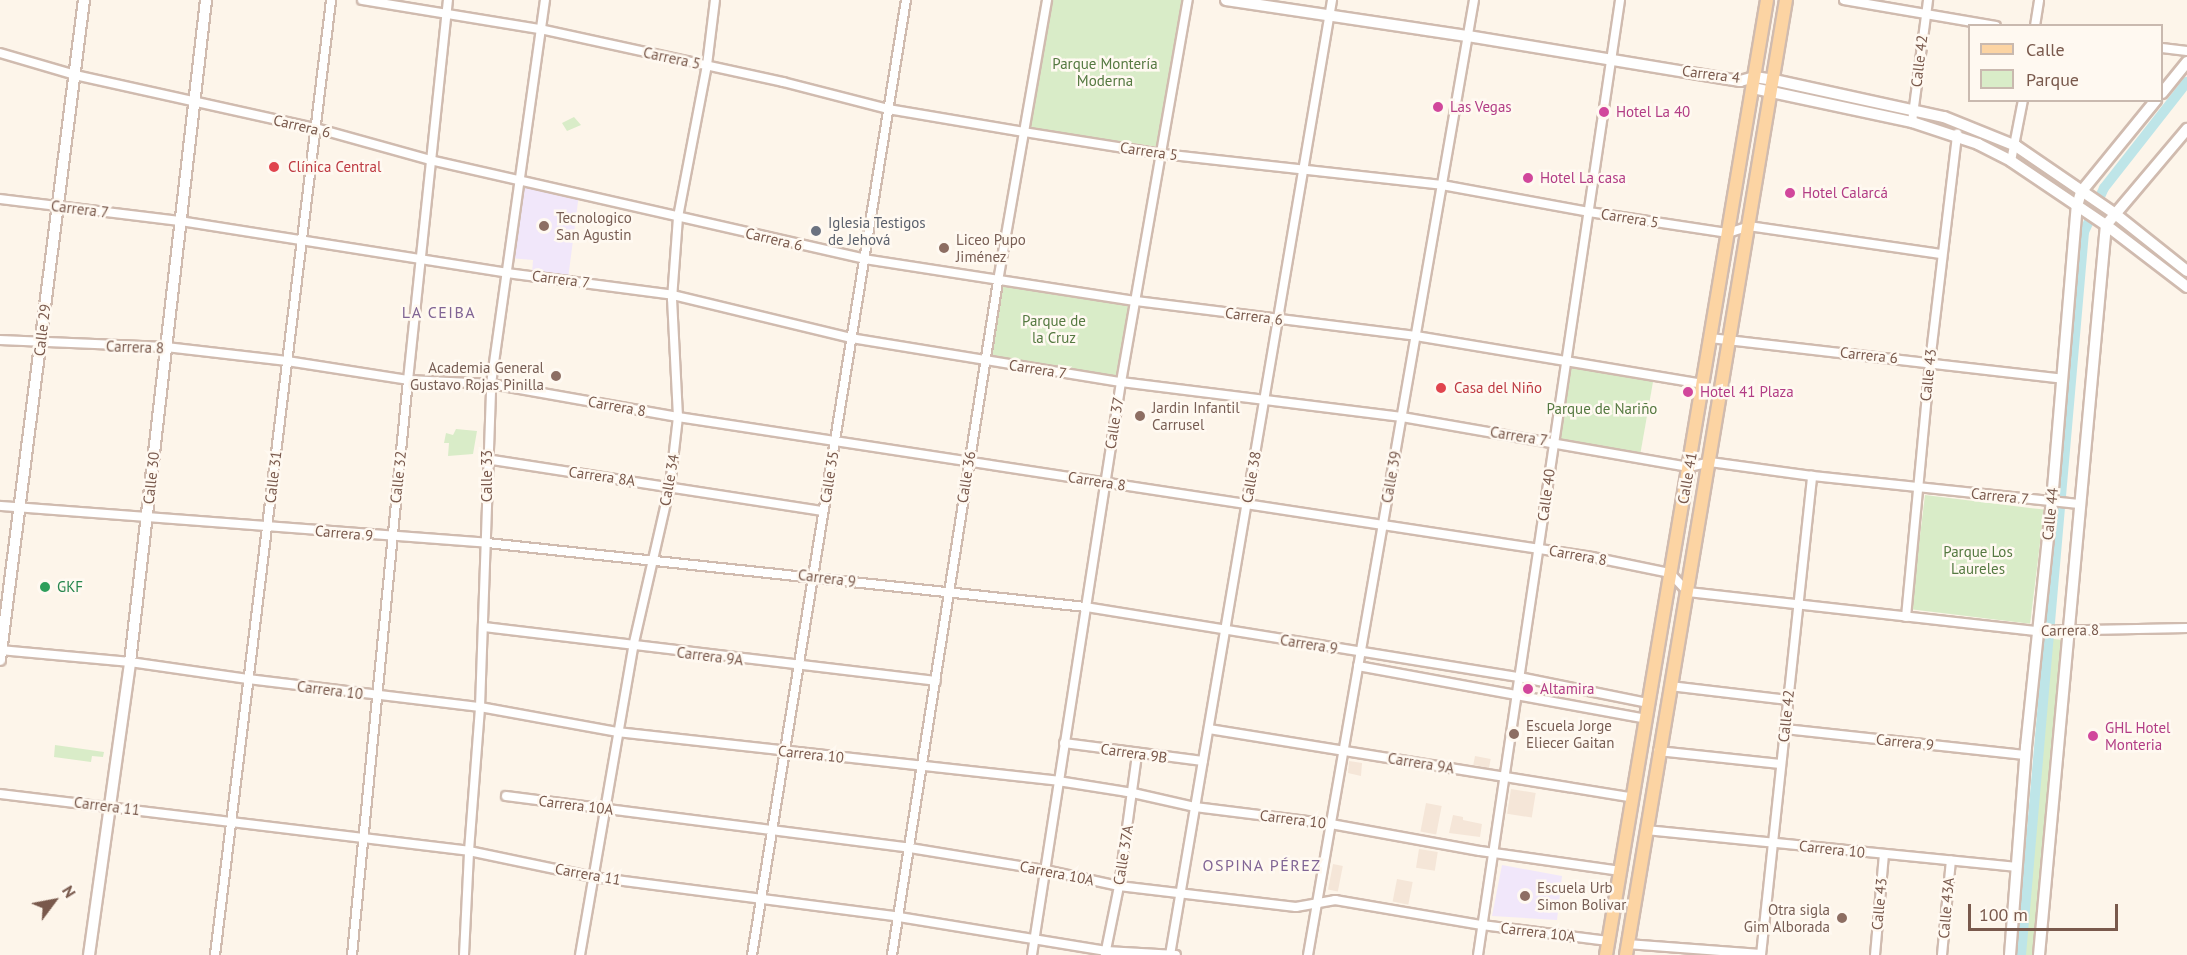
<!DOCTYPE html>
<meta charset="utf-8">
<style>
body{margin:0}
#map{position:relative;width:2187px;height:955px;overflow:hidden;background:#fdf5ea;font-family:"PT Sans",sans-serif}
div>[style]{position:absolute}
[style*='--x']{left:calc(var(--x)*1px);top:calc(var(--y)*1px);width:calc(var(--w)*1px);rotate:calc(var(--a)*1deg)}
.residential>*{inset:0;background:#f5e6d8;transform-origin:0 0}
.education>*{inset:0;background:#f1e7fa}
.green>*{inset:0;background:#d9ecc8;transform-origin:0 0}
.canal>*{height:10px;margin:-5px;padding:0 5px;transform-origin:5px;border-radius:5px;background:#bee5e8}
.roads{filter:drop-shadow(2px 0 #d0bbaf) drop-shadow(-2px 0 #d0bbaf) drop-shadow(0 2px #d0bbaf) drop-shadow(0 -2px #d0bbaf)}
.minor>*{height:8px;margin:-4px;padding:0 4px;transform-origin:4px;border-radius:4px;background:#fff}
.tertiary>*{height:10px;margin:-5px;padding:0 5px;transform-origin:5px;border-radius:5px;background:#fff}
.primary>*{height:12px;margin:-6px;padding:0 6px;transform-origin:6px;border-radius:6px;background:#fcd4a3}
.dots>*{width:16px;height:16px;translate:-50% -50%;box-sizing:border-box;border:3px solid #fff9f1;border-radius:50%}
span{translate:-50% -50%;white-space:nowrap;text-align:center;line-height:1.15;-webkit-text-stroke:5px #fff9f1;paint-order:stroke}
.street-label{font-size:15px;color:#79594c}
.park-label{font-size:15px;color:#557941}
.hotel-label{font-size:15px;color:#b23c85}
.left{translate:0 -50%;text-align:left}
.health-label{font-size:15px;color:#be3a42}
.education-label{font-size:15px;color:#785e54}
.right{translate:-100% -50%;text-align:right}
.worship-label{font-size:15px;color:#5b616d}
.leisure-label{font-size:15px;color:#27864d}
.neighbourhood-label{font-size:16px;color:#816595;letter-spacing:1.5px}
.legend{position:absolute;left:1968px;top:24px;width:195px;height:78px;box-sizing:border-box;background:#fff9f1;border:2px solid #c9b9af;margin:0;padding:8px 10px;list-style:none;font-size:18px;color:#79594c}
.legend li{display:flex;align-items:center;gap:12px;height:30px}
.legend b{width:30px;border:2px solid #c9b9af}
.north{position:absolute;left:24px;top:871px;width:60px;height:60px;-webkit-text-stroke:4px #fff9f1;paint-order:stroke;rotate:58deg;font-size:16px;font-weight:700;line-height:24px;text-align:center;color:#79594c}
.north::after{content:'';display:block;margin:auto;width:21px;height:27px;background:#79594c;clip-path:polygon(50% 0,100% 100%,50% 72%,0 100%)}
.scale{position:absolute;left:1968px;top:904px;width:150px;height:27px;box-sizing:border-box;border:3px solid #79594c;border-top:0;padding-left:8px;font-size:18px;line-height:21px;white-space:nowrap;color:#79594c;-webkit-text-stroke:4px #fff9f1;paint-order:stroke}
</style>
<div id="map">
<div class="residential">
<i style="left:1475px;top:756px;width:16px;height:9px;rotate:11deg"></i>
<i style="clip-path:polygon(1349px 761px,1362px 763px,1361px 776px,1348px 773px)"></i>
<i style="left:1511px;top:789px;width:25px;height:25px;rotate:9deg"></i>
<i style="left:1426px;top:803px;width:16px;height:29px;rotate:11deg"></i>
<i style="clip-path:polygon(1453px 815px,1463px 817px,1463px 820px,1482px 824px,1480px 837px,1449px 833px)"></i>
<i style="left:1419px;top:849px;width:19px;height:19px;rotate:9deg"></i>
<i style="left:1333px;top:864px;width:10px;height:26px;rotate:11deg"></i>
<i style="left:1397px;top:879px;width:16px;height:23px;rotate:11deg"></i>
</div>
<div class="education">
<i style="clip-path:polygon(521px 180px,579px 194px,568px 279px,532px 274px,533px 260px,509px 258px)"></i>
<i style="clip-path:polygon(1502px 865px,1562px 876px,1557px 920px,1492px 916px)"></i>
</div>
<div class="green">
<i style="clip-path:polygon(1052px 0,1184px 0,1159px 147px,1028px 128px)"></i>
<i style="clip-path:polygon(574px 117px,581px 125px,567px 131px,562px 123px)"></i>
<i style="left:1002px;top:281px;width:132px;height:78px;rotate:9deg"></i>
<i style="left:1569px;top:363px;width:86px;height:78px;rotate:10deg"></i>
<i style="clip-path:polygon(456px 429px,477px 431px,473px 454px,448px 456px,449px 443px,444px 443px,446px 433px,453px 435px)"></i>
<i style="left:1925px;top:495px;width:120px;height:115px;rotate:7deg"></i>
<i style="clip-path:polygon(2044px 638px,2063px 640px,2033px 955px,2017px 955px)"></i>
<i style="clip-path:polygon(55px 745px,104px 752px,103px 757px,92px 756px,91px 762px,54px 757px)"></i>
</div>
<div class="canal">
<i style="--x:2021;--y:955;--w:726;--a:-85.02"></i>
<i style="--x:2084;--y:232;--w:48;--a:-65.6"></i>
<i style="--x:2104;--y:188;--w:135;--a:-51.9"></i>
</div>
<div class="roads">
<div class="minor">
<i style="--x:362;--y:0;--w:180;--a:9.3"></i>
<i style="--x:540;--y:29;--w:249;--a:12.3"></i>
<i style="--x:783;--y:82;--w:108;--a:14.4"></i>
<i style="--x:888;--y:109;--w:138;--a:9.6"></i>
<i style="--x:1024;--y:132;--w:140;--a:9.1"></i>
<i style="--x:1162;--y:154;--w:282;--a:6.3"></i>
<i style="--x:1442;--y:185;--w:149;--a:10.4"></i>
<i style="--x:1589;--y:212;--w:141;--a:8.6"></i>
<i style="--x:1728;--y:233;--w:22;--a:-18"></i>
<i style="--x:1749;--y:226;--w:195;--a:8.3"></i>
<i style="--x:1844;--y:0;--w:154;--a:9.7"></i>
<i style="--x:2035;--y:26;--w:26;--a:-81"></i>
<i style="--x:2162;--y:48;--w:25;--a:7"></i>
<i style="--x:0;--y:53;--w:78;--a:16.3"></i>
<i style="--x:75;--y:75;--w:246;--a:12.5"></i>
<i style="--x:315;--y:128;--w:119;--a:15.5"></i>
<i style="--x:430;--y:160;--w:445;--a:12.8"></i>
<i style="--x:864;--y:259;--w:275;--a:8.8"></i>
<i style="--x:1136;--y:301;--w:282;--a:7.1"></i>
<i style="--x:1416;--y:336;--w:291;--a:9.5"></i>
<i style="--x:1912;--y:122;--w:123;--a:-82.5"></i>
<i style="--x:2011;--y:161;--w:62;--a:-78.9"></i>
<i style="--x:0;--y:199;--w:181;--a:7"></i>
<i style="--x:180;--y:221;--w:331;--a:9"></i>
<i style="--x:507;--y:273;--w:167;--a:7.5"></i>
<i style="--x:673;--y:295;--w:183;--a:13.6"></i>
<i style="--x:851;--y:338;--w:274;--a:9.3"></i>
<i style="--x:1121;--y:382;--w:283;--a:7.1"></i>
<i style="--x:1402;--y:417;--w:291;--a:9.9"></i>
<i style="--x:1689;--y:467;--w:22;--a:-13"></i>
<i style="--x:1710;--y:462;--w:103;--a:7.8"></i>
<i style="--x:1812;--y:476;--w:269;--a:6"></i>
<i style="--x:1710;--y:338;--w:355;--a:6.6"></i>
<i style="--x:0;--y:340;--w:166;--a:2.4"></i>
<i style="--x:166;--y:347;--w:122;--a:6.6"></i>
<i style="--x:287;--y:361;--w:122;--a:8.9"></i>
<i style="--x:408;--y:380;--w:83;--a:2.8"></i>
<i style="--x:491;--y:384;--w:190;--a:10"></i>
<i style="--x:678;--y:417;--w:925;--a:8.71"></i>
<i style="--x:1592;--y:557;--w:80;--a:11.6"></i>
<i style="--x:1670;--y:573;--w:26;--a:47"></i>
<i style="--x:1688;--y:592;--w:352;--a:6.4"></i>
<i style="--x:2038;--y:631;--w:149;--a:-1.2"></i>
<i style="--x:486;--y:459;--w:341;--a:8.8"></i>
<i style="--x:0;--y:506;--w:488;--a:4.3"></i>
<i style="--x:487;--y:543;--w:602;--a:6.1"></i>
<i style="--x:1086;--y:607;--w:439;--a:9.2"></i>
<i style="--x:1519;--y:677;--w:132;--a:11.4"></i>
<i style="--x:1906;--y:617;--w:256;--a:-84.6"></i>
<i style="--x:1930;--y:362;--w:230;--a:-83.2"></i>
<i style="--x:484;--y:627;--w:455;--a:6.8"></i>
<i style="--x:0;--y:650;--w:131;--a:5.3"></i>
<i style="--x:130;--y:662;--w:119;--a:8.2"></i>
<i style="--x:248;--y:679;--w:234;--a:6.9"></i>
<i style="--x:480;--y:707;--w:139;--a:10.3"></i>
<i style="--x:617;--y:732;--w:444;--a:6.3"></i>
<i style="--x:1058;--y:781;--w:76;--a:9.1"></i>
<i style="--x:1133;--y:793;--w:64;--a:12.7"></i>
<i style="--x:1195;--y:807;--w:137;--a:7.1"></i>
<i style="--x:1331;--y:824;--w:151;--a:10.3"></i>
<i style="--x:1480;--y:851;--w:142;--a:8.1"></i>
<i style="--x:1358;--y:666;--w:293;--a:10.4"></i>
<i style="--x:1670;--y:686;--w:119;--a:6.8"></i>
<i style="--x:1209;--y:729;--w:430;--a:9.2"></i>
<i style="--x:1785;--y:729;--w:241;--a:6.2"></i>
<i style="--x:1064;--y:743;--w:140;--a:7.4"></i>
<i style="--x:1658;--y:751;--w:123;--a:6.1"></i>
<i style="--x:0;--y:794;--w:472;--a:6.9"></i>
<i style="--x:469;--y:851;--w:127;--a:11.8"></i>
<i style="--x:593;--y:877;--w:309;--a:7.4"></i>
<i style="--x:899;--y:917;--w:210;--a:9.3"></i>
<i style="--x:1106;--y:951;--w:70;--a:3.3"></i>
<i style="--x:506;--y:796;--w:407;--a:7.3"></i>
<i style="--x:910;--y:848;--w:137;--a:9.3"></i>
<i style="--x:1045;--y:870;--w:76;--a:12.2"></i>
<i style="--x:1119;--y:886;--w:178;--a:6.8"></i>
<i style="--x:1296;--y:907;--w:40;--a:-10"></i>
<i style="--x:1335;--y:900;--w:149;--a:9.7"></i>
<i style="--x:1482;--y:925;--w:127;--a:7.2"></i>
<i style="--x:1646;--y:830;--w:373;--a:5.7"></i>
<i style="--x:1627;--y:944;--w:134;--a:4.3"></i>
<i style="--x:215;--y:955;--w:962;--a:-83.07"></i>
<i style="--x:352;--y:955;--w:578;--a:-84.44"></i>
<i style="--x:408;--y:380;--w:382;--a:-84"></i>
<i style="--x:464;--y:955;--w:104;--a:-87.2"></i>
<i style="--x:469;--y:851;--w:144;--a:-85.6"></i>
<i style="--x:480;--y:707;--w:323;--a:-88"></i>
<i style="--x:491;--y:384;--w:388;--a:-82"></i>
<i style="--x:580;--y:955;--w:313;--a:-80.2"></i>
<i style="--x:633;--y:647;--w:165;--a:-77.1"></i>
<i style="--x:670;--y:486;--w:69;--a:-83.4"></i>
<i style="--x:678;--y:417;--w:118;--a:-92.9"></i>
<i style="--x:672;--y:299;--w:82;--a:-85.8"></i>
<i style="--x:678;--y:217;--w:155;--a:-79.2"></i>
<i style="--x:707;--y:65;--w:65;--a:-83"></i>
<i style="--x:752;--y:955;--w:967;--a:-80.84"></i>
<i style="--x:892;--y:955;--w:682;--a:-81.06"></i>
<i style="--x:998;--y:281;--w:285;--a:-80.1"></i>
<i style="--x:1032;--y:955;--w:580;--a:-81.17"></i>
<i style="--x:1121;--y:382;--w:388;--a:-80.1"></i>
<i style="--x:1105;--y:955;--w:70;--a:-78.5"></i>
<i style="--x:1119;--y:886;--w:133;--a:-82.2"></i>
<i style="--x:1170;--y:955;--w:969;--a:-80.37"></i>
<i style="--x:1308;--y:955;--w:969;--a:-80.14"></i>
<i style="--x:1478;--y:955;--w:965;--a:-81.54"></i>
<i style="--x:1761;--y:955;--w:482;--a:-83.9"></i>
<i style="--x:1875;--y:955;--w:101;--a:-84.9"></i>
<i style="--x:1942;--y:955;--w:95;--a:-84.6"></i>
</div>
<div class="tertiary">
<i style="--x:1226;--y:0;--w:245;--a:8.5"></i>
<i style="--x:1468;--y:36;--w:276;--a:9.4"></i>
<i style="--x:1740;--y:81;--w:16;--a:-15"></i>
<i style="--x:1755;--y:77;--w:19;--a:9"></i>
<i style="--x:1774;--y:80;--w:174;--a:12.3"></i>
<i style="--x:1944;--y:117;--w:78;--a:21.9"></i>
<i style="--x:2016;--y:146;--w:119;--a:34.4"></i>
<i style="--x:2114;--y:213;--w:93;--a:38.5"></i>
<i style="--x:1753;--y:88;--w:163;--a:12.1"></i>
<i style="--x:1912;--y:122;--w:70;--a:18.4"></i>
<i style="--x:1978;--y:144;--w:37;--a:27"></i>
<i style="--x:2011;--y:161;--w:115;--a:34"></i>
<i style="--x:2106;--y:225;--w:102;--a:37.4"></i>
<i style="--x:2162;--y:93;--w:40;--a:-51"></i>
<i style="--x:0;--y:660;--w:665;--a:-82.75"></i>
<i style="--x:89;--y:955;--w:296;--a:-82"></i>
<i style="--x:130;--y:662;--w:666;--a:-83.45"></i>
<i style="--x:2010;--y:955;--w:209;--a:-85.6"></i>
<i style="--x:2026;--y:747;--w:247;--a:-84"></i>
<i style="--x:2052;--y:501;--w:296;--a:-85.2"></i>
<i style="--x:2077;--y:206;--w:15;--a:-74"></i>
<i style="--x:2081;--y:192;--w:119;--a:-50.8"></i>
<i style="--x:2039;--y:955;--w:733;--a:-84.76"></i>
<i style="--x:2106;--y:225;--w:126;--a:-49.8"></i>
</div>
<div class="primary">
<i style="--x:1606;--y:955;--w:968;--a:-80.43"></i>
<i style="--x:1626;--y:955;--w:968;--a:-80.49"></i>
</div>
</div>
<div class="dots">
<i style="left:1438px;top:107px;background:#d1479c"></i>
<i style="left:1604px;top:112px;background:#d1479c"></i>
<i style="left:274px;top:167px;background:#e0444e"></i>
<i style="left:1528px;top:178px;background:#d1479c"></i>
<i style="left:1790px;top:193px;background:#d1479c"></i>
<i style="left:544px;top:226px;background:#8d6e63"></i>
<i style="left:816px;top:231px;background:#6b7280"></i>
<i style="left:944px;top:248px;background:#8d6e63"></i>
<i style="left:556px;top:376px;background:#8d6e63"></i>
<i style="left:1441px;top:388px;background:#e0444e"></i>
<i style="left:1688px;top:392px;background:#d1479c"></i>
<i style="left:1140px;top:416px;background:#8d6e63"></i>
<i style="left:45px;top:587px;background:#2e9e5b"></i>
<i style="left:1528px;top:689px;background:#d1479c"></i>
<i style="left:1514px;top:734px;background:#8d6e63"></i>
<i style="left:2093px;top:736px;background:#d1479c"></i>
<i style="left:1525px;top:896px;background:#8d6e63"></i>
<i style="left:1842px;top:918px;background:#8d6e63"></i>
</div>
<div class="street-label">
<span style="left:672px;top:58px;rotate:12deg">Carrera 5</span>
<span style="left:1919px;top:61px;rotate:-83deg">Calle 42</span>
<span style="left:1711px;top:74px;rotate:7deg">Carrera 4</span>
<span style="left:302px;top:126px;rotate:13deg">Carrera 6</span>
<span style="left:1149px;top:151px;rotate:8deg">Carrera 5</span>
<span style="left:80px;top:209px;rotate:7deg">Carrera 7</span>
<span style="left:1630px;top:218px;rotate:9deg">Carrera 5</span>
<span style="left:774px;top:239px;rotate:13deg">Carrera 6</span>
<span style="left:561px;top:279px;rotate:7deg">Carrera 7</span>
<span style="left:1254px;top:316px;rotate:7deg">Carrera 6</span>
<span style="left:42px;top:330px;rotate:-83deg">Calle 29</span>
<span style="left:135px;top:347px;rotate:2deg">Carrera 8</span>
<span style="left:1869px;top:355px;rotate:6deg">Carrera 6</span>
<span style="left:1038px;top:369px;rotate:9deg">Carrera 7</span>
<span style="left:1928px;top:375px;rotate:-84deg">Calle 43</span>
<span style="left:617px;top:406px;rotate:10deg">Carrera 8</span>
<span style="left:1114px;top:423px;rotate:-81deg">Calle 37</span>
<span style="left:1519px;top:436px;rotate:9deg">Carrera 7</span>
<span style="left:487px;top:476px;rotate:-90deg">Calle 33</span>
<span style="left:602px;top:476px;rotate:8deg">Carrera 8A</span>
<span style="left:273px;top:477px;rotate:-83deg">Calle 31</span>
<span style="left:398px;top:477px;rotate:-84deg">Calle 32</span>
<span style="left:829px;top:477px;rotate:-81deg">Calle 35</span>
<span style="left:966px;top:477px;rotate:-81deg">Calle 36</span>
<span style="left:1251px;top:477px;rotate:-80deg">Calle 38</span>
<span style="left:1391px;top:477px;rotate:-80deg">Calle 39</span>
<span style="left:151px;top:478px;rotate:-84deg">Calle 30</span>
<span style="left:1687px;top:478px;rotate:-80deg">Calle 41</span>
<span style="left:669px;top:480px;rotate:-80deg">Calle 34</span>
<span style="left:1097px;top:481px;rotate:9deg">Carrera 8</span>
<span style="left:1546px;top:495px;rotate:-82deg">Calle 40</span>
<span style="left:2000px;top:496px;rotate:6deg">Carrera 7</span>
<span style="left:2050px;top:514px;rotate:-84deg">Calle 44</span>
<span style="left:344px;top:533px;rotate:5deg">Carrera 9</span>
<span style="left:1578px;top:555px;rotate:10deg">Carrera 8</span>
<span style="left:827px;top:578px;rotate:7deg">Carrera 9</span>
<span style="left:2070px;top:630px;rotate:-1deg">Carrera 8</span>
<span style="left:1309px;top:644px;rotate:9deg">Carrera 9</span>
<span style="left:710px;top:656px;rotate:7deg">Carrera 9A</span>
<span style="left:330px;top:690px;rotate:7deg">Carrera 10</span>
<span style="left:1786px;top:716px;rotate:-84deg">Calle 42</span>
<span style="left:1905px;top:742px;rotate:6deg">Carrera 9</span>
<span style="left:1134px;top:753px;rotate:8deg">Carrera 9B</span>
<span style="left:811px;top:754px;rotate:6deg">Carrera 10</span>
<span style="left:1421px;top:763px;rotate:9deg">Carrera 9A</span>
<span style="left:576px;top:805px;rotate:7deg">Carrera 10A</span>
<span style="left:107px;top:806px;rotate:7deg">Carrera 11</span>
<span style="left:1293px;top:819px;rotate:7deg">Carrera 10</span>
<span style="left:1832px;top:849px;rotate:6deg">Carrera 10</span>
<span style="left:1123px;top:855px;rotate:-81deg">Calle 37A</span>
<span style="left:1057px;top:873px;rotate:11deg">Carrera 10A</span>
<span style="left:588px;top:874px;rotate:10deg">Carrera 11</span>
<span style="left:1879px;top:904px;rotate:-85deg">Calle 43</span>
<span style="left:1946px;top:908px;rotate:-85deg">Calle 43A</span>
<span style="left:1538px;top:932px;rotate:7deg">Carrera 10A</span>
</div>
<div class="park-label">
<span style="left:1105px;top:72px">Parque Montería<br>Moderna</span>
<span style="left:1054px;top:329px">Parque de<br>la Cruz</span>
<span style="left:1602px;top:409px">Parque de Nariño</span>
<span style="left:1978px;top:560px">Parque Los<br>Laureles</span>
</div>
<div class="hotel-label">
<span class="left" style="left:1450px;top:107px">Las Vegas</span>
<span class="left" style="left:1616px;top:112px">Hotel La 40</span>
<span class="left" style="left:1540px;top:178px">Hotel La casa</span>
<span class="left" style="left:1802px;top:193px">Hotel Calarcá</span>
<span class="left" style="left:1700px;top:392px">Hotel 41 Plaza</span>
<span class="left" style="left:1540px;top:689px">Altamira</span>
<span class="left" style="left:2105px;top:736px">GHL Hotel<br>Monteria</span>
</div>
<div class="health-label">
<span class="left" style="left:288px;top:167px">Clínica Central</span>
<span class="left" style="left:1454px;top:388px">Casa del Niño</span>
</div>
<div class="education-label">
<span class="left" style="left:556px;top:226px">Tecnologico<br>San Agustin</span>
<span class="left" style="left:956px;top:248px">Liceo Pupo<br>Jiménez</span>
<span class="right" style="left:544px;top:376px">Academia General<br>Gustavo Rojas Pinilla</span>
<span class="left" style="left:1152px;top:416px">Jardin Infantil<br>Carrusel</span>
<span class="left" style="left:1526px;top:734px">Escuela Jorge<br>Eliecer Gaitan</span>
<span class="left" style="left:1537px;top:896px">Escuela Urb<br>Simon Bolivar</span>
<span class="right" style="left:1830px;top:918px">Otra sigla<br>Gim Alborada</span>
</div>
<div class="worship-label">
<span class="left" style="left:828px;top:231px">Iglesia Testigos<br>de Jehová</span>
</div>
<div class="leisure-label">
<span class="left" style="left:57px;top:587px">GKF</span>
</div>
<div class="neighbourhood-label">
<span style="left:439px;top:312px">LA CEIBA</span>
<span style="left:1262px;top:865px">OSPINA PÉREZ</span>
</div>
<ul class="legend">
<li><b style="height:8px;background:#fcd4a3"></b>Calle</li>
<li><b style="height:16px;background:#d9ecc8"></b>Parque</li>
</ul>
<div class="north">N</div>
<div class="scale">100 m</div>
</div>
